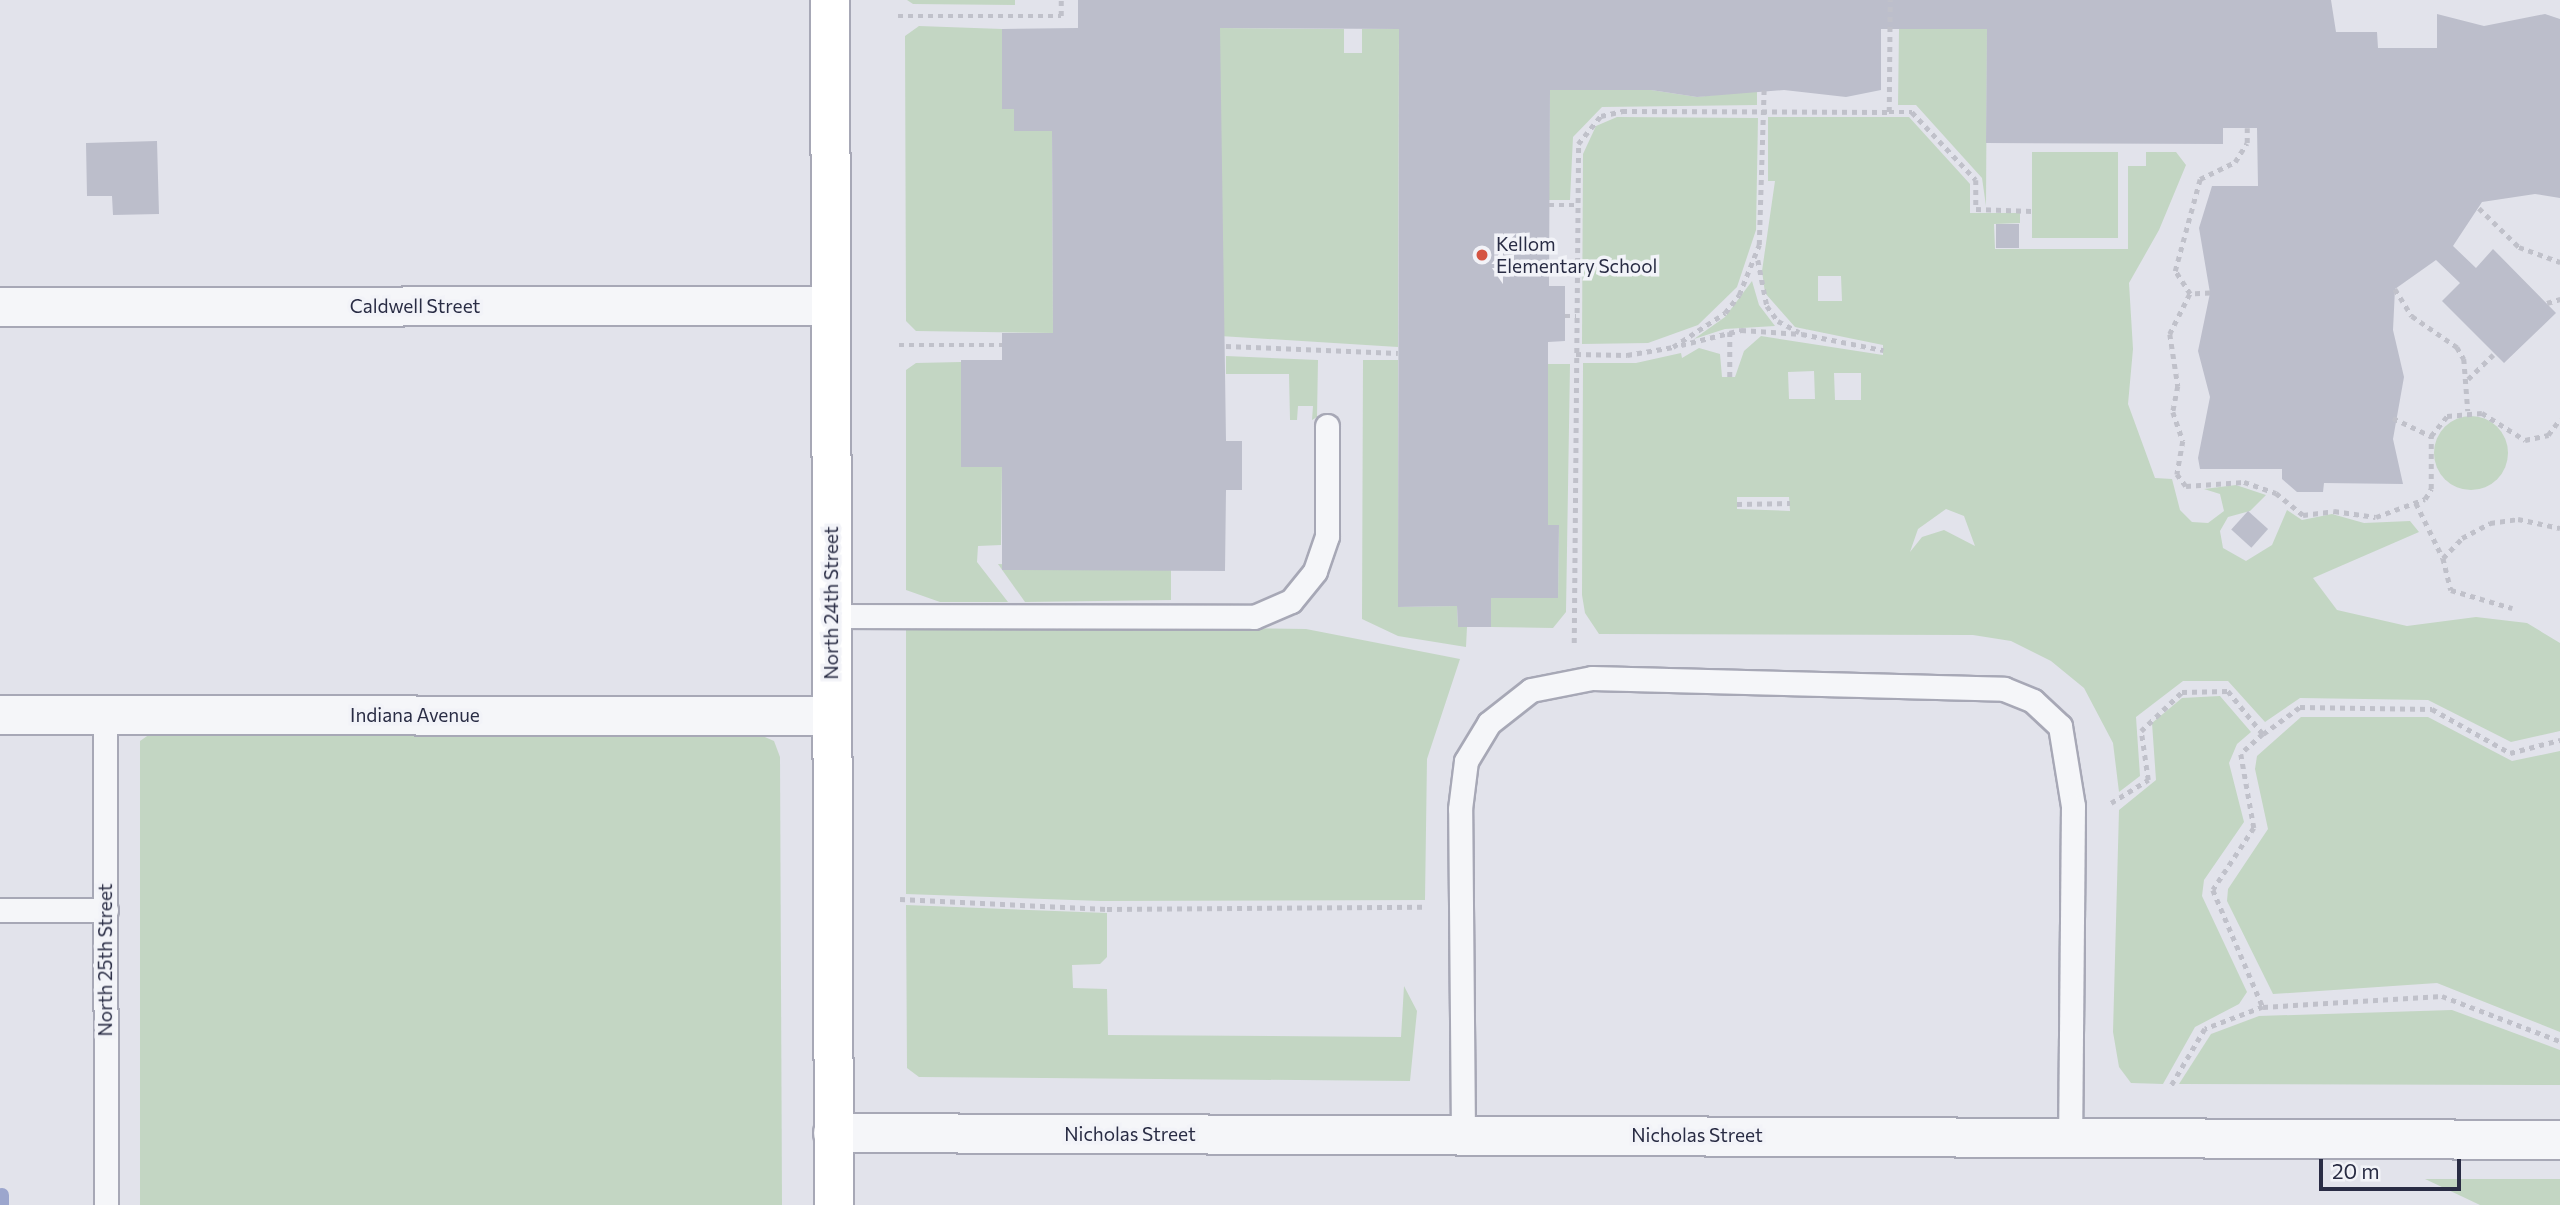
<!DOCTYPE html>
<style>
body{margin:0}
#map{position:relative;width:2560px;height:1205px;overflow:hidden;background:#e2e3eb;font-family:Commissioner,sans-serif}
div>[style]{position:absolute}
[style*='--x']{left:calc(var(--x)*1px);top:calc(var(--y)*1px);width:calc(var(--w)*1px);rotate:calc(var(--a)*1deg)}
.green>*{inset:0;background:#c3d6c3;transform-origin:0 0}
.round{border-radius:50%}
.stream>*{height:14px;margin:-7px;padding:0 7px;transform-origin:7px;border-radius:7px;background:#9ca6cd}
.building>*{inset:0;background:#bcbecb;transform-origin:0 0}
.path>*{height:4.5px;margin-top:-2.25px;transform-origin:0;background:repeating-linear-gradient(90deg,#c0c1ca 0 5px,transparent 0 10px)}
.roads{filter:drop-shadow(2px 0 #a7a8b6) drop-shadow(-2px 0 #a7a8b6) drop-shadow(0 2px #a7a8b6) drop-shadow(0 -2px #a7a8b6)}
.service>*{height:23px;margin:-11.5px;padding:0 11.5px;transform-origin:11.5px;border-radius:11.5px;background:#f5f6f9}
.minor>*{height:38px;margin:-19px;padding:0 19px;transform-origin:19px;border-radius:19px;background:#f5f6f9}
.tertiary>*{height:38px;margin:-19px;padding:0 19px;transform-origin:19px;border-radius:19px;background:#f5f6f9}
.secondary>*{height:38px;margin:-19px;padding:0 19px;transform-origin:19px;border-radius:19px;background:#fff}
.dots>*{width:19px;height:19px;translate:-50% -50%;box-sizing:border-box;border:4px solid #f2f3f8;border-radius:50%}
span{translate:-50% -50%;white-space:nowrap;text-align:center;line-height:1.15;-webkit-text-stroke:7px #f2f3f8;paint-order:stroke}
.poi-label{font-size:19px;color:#292c44}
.left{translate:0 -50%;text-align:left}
.street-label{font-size:19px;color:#292c44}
.scale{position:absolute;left:2319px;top:1159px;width:142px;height:32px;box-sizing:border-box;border:4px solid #292c44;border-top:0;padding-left:9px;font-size:21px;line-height:24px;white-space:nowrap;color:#292c44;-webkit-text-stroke:5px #f2f3f8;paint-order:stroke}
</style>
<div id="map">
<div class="green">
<i style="clip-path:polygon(907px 0,1015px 0,1015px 5px,913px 4px)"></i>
<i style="clip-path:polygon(919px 26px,1002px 29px,1002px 109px,1014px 109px,1014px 131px,1052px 131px,1053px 333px,916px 331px,906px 321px,905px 36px)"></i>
<i style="clip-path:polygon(1220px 28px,1344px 29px,1344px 53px,1362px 53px,1362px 29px,1399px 29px,1398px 347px,1220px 336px)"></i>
<i style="clip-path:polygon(1899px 29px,1987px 29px,1986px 206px,1982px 178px,1916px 105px,1898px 105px)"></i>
<i style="clip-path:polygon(1550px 90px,1651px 90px,1697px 97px,1757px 90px,1757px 105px,1602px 107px,1573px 137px,1570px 200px,1549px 200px)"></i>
<i style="clip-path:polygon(1617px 117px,1758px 118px,1756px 230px,1737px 287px,1698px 325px,1648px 343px,1582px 344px,1583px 154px,1596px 126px)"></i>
<i style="clip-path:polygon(evenodd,1768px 117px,1909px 117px,1970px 184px,1970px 213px,2020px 213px,2020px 223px,1994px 224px,1995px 249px,2128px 249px,2128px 166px,2146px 166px,2146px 152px,2176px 152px,2186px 165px,2159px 230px,2129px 283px,2133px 349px,2128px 404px,2155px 478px,2172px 479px,2180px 510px,2192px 522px,2208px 523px,2224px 511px,2220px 494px,2204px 489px,2236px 485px,2266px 495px,2250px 511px,2228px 517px,2220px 531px,2223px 548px,2246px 561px,2272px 545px,2287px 510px,2302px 520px,2332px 514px,2364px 523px,2410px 521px,2419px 532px,2313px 578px,2337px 610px,2407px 626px,2476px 617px,2527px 623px,2560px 643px,2560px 731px,2511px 742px,2428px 700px,2300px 698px,2265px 722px,2228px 681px,2183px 681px,2136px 717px,2140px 776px,2119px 792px,2113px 743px,2084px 688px,2051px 661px,2011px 641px,1973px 635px,1599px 634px,1585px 613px,1582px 595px,1583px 363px,1636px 363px,1681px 353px,1682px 358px,1699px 348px,1720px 354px,1722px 377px,1735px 377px,1744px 351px,1761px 336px,1883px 355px,1883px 345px,1795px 327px,1765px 293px,1762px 271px,1775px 181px,1768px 181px,1768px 117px,1818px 276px,1841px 276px,1842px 301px,1818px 301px,1818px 276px,1768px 117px,1814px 371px,1815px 399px,1789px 399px,1788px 372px,1814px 371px,1768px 117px,1834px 373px,1861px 373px,1861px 400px,1835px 400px,1834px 373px,1768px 117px,1789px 497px,1790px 511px,1737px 509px,1737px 497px,1789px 497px,1768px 117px,1946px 509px,1964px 516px,1975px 546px,1944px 530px,1922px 537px,1910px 552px,1918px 529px,1946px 509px)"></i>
<i style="left:2032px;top:152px;width:86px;height:86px"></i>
<i style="clip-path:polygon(1752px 281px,1759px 305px,1775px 326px,1725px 329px,1694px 339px,1725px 317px)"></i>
<i style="clip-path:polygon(1226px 356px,1318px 360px,1317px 417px,1312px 420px,1313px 406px,1298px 406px,1297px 420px,1290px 420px,1289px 374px,1226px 374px)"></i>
<i style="clip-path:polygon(1363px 360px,1398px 360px,1398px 607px,1457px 606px,1458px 627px,1467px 627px,1466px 647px,1398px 636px,1362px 619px)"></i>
<i style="clip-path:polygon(961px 362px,961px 467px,1002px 467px,1001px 545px,978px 546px,977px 562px,1008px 602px,940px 602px,906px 590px,906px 370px,916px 363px)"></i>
<i style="clip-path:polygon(1548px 364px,1570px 364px,1566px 612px,1553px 628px,1491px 627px,1491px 598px,1558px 598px,1559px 525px,1548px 525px)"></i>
<i class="round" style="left:2434px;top:416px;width:74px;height:74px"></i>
<i style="clip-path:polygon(998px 564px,1171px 570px,1171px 600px,1025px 602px)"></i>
<i style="clip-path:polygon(906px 624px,1306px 629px,1460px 659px,1427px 759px,1425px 900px,1101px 901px,906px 894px)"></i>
<i style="clip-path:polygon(2220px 696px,2251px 732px,2237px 744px,2229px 763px,2244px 822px,2204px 880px,2202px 896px,2247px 992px,2239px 1004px,2195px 1027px,2163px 1084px,2131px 1083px,2119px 1067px,2113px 1032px,2119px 810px,2156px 780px,2152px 723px,2182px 698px)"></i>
<i style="clip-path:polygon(2301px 717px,2428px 717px,2512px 761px,2560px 751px,2560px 1032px,2437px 983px,2273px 994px,2227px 901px,2228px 889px,2268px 829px,2255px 769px,2257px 756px)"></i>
<i style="clip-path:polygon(305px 732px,758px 734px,774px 741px,780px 757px,782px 1205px,140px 1205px,140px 741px,150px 734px)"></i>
<i style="clip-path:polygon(906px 905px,1107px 913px,1107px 957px,1100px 964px,1072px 965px,1073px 988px,1107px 989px,1108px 1035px,1401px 1037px,1404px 986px,1417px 1011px,1410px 1081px,919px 1077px,907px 1068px)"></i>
<i style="clip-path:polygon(2452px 1010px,2560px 1050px,2560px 1085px,2179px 1084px,2211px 1034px,2259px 1016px)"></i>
<i style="clip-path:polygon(2425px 1179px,2560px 1179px,2560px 1205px,2480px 1205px)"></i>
</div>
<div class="stream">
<i style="--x:2;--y:1205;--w:10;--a:-90"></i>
</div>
<div class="building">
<i style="clip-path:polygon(1078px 0,2331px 0,2336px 32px,2377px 32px,2378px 48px,2437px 48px,2437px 14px,2484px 26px,2545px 14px,2560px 19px,2560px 198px,2535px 194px,2482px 202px,2453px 246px,2476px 268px,2493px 249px,2556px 313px,2504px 363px,2442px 301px,2460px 283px,2436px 260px,2395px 289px,2393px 330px,2404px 377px,2393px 439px,2403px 484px,2324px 483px,2323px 492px,2297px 492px,2282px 479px,2282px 469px,2200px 469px,2198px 458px,2210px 397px,2198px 351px,2210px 293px,2199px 228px,2212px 186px,2258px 186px,2257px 128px,2223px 128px,2223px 144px,1986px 143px,1987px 29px,1881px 29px,1881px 90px,1846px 97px,1784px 90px,1697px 97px,1651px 90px,1550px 90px,1549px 286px,1565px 286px,1565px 341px,1548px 342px,1548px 525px,1559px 525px,1558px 598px,1491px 598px,1491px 627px,1458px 627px,1457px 606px,1398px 607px,1399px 29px,1220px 28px,1226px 441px,1242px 441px,1242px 490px,1226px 490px,1225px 571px,1002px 570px,1002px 467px,961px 467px,961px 360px,1002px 360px,1002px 333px,1053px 333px,1052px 131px,1014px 131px,1014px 109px,1002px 109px,1002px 29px,1078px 28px)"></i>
<i style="clip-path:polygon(157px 141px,159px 214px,113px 215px,112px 196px,87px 196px,86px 143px)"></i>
<i style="left:1996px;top:224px;width:23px;height:24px"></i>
<i style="left:2248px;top:511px;width:27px;height:25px;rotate:42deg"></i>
</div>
<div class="path">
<i style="--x:898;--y:16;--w:163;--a:0"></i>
<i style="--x:1061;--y:16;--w:16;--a:-90"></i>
<i style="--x:1889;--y:112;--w:23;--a:0"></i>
<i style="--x:1912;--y:112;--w:93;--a:46.7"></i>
<i style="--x:1976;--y:180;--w:29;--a:90"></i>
<i style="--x:1976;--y:209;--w:56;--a:2"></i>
<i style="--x:1549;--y:205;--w:27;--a:0"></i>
<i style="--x:2479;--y:208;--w:56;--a:44.3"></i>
<i style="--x:2519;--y:247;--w:44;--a:20.1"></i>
<i style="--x:1758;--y:260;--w:47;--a:78.9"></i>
<i style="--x:1767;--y:306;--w:19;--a:54"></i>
<i style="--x:1778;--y:321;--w:24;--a:28"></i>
<i style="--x:2395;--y:289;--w:32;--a:58"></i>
<i style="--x:2412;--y:316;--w:55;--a:34.6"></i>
<i style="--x:2457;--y:347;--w:14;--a:60"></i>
<i style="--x:2464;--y:359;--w:52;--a:85.6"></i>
<i style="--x:2210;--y:293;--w:20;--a:177"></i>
<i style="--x:2190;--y:294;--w:45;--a:116.6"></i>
<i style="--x:2170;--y:334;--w:53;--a:81.3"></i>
<i style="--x:2178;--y:386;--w:26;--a:101"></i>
<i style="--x:2173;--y:412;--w:31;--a:71"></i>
<i style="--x:2183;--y:441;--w:34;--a:100"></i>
<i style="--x:2177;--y:474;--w:15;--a:53"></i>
<i style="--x:2186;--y:486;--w:58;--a:-3.9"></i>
<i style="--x:2244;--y:482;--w:34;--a:19"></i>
<i style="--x:2276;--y:493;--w:35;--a:39"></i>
<i style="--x:2303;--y:515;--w:31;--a:-7"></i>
<i style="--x:2334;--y:511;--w:42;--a:8.1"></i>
<i style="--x:2376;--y:517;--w:52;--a:-20.2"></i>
<i style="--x:2425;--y:499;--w:12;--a:-59"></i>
<i style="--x:2431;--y:489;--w:53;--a:-90"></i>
<i style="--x:2431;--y:436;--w:26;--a:-51"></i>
<i style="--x:2447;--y:416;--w:35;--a:-5"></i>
<i style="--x:2482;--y:413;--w:51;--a:32.1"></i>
<i style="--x:2525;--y:440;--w:24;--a:-12"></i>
<i style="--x:2548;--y:435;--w:20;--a:-53"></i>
<i style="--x:2190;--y:294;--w:27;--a:-123"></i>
<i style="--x:2175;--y:271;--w:95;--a:-74.8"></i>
<i style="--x:2200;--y:179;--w:39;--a:-26"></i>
<i style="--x:2235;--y:162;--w:22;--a:-58"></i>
<i style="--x:2247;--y:143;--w:15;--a:-90"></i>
<i style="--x:2547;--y:303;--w:14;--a:-17"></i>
<i style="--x:1565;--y:316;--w:11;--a:0"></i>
<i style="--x:1730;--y:332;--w:45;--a:90"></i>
<i style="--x:899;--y:345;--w:103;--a:0"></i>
<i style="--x:1681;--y:345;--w:62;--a:-14"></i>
<i style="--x:1741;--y:330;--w:61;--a:3.8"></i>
<i style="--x:1802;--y:334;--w:83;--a:11.2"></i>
<i style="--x:1226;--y:346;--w:172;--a:2.3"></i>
<i style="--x:1576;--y:354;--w:51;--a:1.1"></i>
<i style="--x:1627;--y:355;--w:47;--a:-9.9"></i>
<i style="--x:1673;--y:347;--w:62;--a:-33.2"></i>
<i style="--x:1725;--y:313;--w:23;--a:-52"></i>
<i style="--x:1739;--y:295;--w:54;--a:-68.2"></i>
<i style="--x:1759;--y:245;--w:155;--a:-88.2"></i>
<i style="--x:2468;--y:379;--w:35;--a:-44"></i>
<i style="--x:2393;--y:418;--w:42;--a:25.3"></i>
<i style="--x:2416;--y:503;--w:61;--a:63.9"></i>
<i style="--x:2443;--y:558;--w:28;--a:-46"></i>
<i style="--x:2462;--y:538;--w:32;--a:-28"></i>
<i style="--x:2490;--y:523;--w:28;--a:-8"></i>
<i style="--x:2518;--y:519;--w:43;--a:12.1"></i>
<i style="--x:1737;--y:504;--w:53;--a:-1.1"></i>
<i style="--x:2443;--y:558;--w:33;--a:76"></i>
<i style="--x:2451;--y:590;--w:64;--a:16.4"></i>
<i style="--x:1574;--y:643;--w:499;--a:-89.5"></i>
<i style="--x:1578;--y:144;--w:36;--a:-51"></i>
<i style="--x:1601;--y:116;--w:22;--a:-13"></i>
<i style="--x:1622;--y:111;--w:267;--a:0.2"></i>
<i style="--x:1889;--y:112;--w:112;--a:-89.5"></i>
<i style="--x:2263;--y:734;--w:46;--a:-36.1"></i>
<i style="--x:2300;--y:707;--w:132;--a:0.9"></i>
<i style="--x:2432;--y:709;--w:90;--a:29.4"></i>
<i style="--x:2510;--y:753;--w:52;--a:-14.6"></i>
<i style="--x:2111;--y:803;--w:44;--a:-31.9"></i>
<i style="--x:2148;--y:780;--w:49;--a:-98.1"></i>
<i style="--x:2141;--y:731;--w:57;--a:-43.6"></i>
<i style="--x:2182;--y:692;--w:46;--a:-1.2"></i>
<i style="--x:2228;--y:691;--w:55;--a:50.9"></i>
<i style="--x:2263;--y:734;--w:30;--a:138"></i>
<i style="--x:2241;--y:754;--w:75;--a:80"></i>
<i style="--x:2254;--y:828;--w:74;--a:123.5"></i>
<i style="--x:2213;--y:890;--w:127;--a:66.9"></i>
<i style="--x:2263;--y:1007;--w:62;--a:159.2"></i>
<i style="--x:2205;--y:1029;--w:69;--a:120.7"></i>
<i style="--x:900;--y:899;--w:207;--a:2.8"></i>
<i style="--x:1107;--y:909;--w:317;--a:-0.4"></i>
<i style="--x:2263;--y:1007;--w:179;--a:-3.5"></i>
<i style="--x:2442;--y:996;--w:126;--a:20.9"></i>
</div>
<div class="roads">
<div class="service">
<i style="--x:831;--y:616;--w:423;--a:0.1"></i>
<i style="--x:1254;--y:617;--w:40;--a:-23.4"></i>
<i style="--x:1291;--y:601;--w:38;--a:-51"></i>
<i style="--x:1315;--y:571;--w:37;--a:-71"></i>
<i style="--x:1327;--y:536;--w:110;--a:-90"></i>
<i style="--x:105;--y:715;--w:490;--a:89.9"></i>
<i style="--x:0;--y:910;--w:106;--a:0"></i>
<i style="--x:1463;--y:1134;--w:325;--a:-90.5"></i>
<i style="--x:1460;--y:809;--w:48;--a:-82.9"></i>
<i style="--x:1466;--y:761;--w:44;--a:-58.8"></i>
<i style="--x:1489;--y:723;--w:53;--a:-38.2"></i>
<i style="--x:1531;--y:690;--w:62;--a:-11.1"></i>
<i style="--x:1592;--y:678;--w:412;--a:1.5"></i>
<i style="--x:2004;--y:689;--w:31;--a:22"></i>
<i style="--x:2033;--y:701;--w:37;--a:43"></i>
<i style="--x:2060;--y:726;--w:81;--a:80.8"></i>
<i style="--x:2073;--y:806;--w:331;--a:90.5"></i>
</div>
<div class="minor">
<i style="--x:0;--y:307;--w:831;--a:-0.07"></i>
<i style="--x:0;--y:715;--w:831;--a:0.07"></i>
</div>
<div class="tertiary">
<i style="--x:833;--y:1133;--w:1727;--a:0.23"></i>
</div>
<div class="secondary">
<i style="--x:830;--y:0;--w:1205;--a:89.81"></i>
</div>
</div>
<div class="dots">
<i style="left:1482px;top:255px;background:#d55442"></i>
</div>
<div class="poi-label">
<span class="left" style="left:1496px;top:255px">Kellom<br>Elementary School</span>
</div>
<div class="street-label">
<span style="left:415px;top:306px">Caldwell Street</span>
<span style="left:831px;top:603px;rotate:-90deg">North 24th Street</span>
<span style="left:415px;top:715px">Indiana Avenue</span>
<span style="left:105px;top:960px;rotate:-90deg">North 25th Street</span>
<span style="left:1130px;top:1134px">Nicholas Street</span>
<span style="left:1697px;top:1135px">Nicholas Street</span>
</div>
<div class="scale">20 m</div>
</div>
